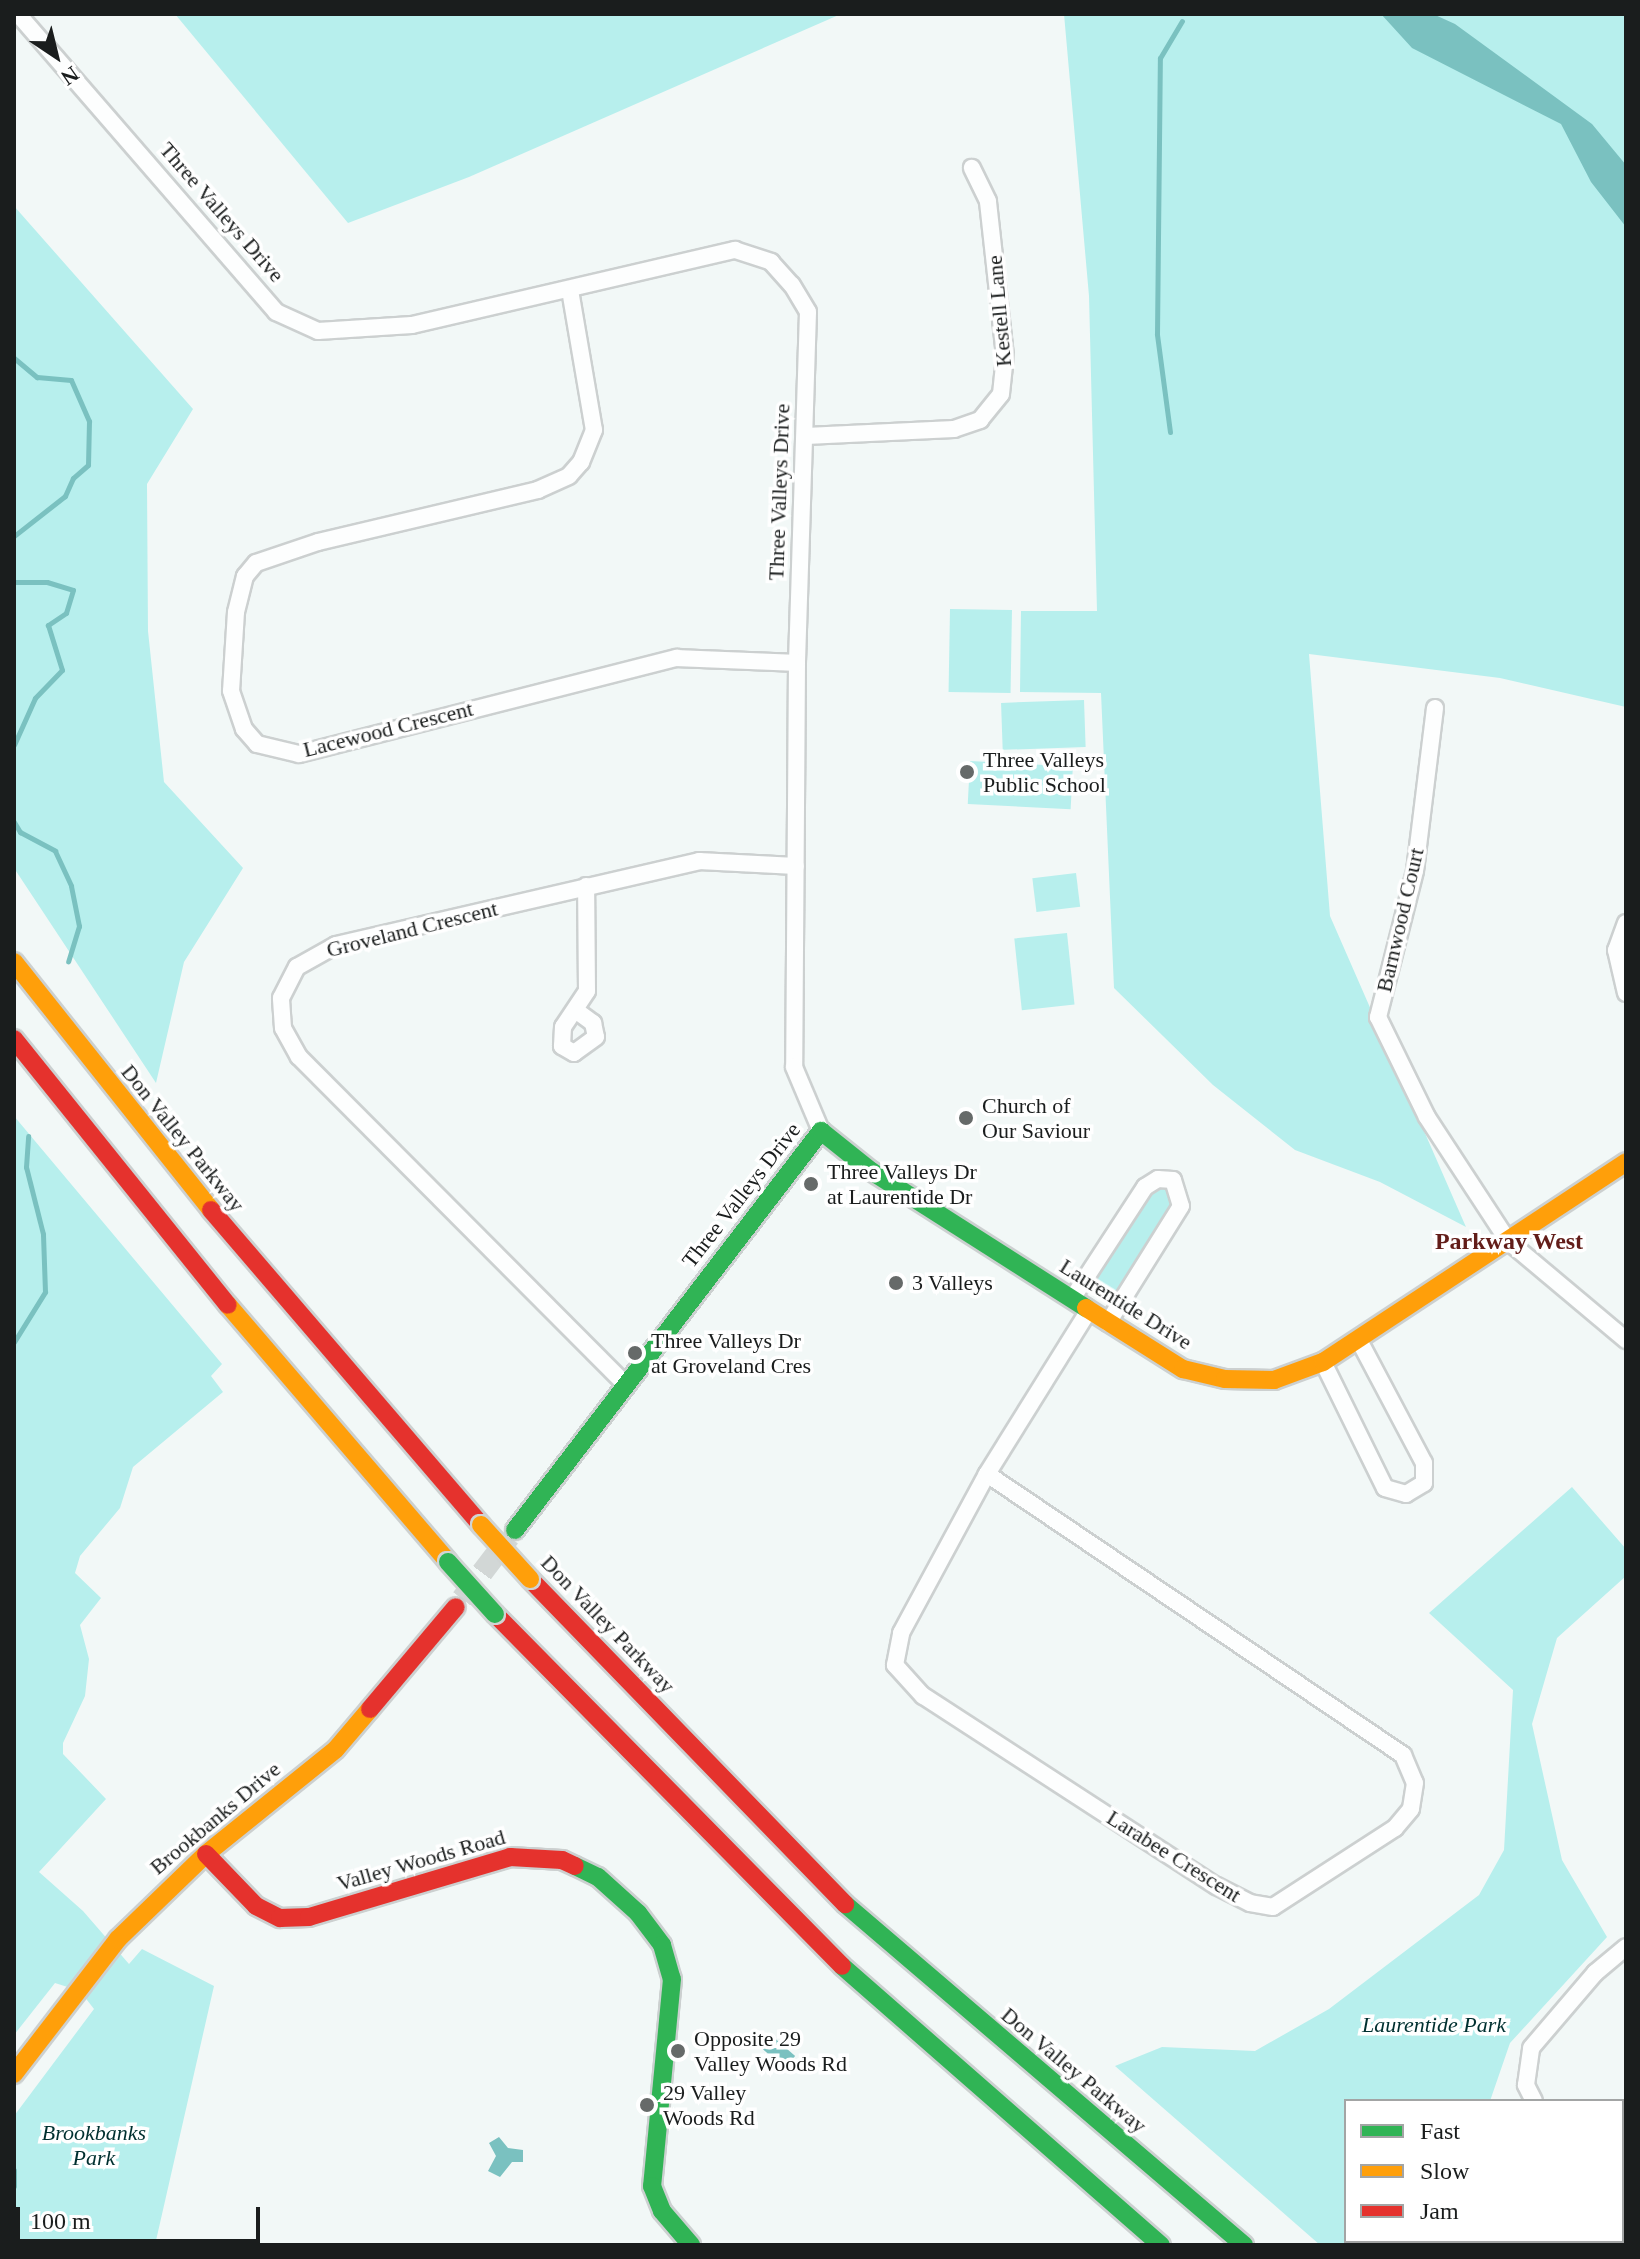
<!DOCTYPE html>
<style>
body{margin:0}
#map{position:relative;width:1640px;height:2259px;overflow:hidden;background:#f2f8f7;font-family:"Times New Roman",serif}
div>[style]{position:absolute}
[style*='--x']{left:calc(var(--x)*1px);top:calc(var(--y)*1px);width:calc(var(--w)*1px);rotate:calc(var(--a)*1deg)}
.green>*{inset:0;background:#b7efed;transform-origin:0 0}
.water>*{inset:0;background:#7ac1c0;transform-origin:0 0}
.stream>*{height:5px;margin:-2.5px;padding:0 2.5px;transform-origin:2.5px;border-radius:2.5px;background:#7ac1c0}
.secondary-tunnel>*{height:22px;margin-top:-11px;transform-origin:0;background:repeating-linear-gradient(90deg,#d2d7d6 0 22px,transparent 0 33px)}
.roads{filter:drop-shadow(2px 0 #ccd0d0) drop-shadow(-2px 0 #ccd0d0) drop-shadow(0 2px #ccd0d0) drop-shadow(0 -2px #ccd0d0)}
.street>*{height:16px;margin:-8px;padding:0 8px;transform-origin:8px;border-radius:8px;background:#fdfefe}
.fast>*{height:18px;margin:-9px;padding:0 9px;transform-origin:9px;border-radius:9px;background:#30b455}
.slow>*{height:18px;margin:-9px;padding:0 9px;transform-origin:9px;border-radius:9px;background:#ff9f0a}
.jam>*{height:18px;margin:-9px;padding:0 9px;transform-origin:9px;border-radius:9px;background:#e5322d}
.bridges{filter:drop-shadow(2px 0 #d1d4d3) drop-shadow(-2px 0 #d1d4d3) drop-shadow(0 2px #d1d4d3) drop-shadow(0 -2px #d1d4d3)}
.fast-bridge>*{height:18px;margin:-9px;padding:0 9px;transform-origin:9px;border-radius:9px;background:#30b455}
.slow-bridge>*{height:18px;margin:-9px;padding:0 9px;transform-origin:9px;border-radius:9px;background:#ff9f0a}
.dots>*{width:22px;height:22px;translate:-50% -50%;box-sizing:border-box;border:4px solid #fff;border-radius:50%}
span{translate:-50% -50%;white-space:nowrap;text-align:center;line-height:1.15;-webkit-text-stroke:7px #fff;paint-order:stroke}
.street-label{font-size:22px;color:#1a1d1d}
.poi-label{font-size:22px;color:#1a1d1d}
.left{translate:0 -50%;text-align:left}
.park-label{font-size:22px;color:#003030;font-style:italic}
.neighbourhood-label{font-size:24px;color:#621d19;font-weight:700}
.frame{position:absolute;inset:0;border:16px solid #1a1d1d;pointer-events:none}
.legend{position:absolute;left:1344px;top:2099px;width:280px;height:144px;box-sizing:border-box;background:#fff;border:2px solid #a3a5a5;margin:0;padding:10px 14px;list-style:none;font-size:24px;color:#1a1d1d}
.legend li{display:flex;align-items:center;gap:16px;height:40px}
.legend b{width:40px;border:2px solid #a3a5a5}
.north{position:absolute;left:16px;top:16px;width:80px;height:80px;-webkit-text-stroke:6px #fff;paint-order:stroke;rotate:145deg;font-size:22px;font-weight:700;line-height:32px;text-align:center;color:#1a1d1d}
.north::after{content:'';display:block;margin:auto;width:28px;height:36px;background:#1a1d1d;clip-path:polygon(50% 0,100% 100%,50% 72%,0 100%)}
.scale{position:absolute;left:16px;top:2207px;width:244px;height:36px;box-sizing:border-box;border:4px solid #1a1d1d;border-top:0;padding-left:10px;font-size:24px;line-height:28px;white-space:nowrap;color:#1a1d1d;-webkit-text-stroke:6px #fff;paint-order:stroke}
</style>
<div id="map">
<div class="green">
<i style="clip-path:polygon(175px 14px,841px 14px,469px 177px,348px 223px)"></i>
<i style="clip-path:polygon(1064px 14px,1626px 14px,1626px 707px,1500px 678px,1309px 654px,1330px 916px,1466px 1227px,1380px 1182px,1295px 1150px,1213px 1085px,1114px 988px,1101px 693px,1020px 692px,1021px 611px,1097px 611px,1089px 296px)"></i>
<i style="clip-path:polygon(14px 206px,193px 409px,147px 484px,148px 631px,164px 782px,243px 868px,184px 962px,156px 1083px,14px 868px)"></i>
<i style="left:950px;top:609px;width:62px;height:83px;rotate:1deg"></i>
<i style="left:1084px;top:700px;width:47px;height:83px;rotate:88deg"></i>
<i style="left:970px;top:761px;width:103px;height:43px;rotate:3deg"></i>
<i style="left:1076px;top:873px;width:34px;height:44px;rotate:83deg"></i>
<i style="left:1067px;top:933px;width:72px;height:53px;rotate:84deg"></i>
<i style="clip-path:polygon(14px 1116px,222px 1364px,211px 1376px,223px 1392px,133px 1467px,120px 1508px,80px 1556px,75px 1573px,101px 1598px,80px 1625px,89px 1659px,85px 1696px,63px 1743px,63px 1754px,106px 1799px,39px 1872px,83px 1911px,129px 1964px,142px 1949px,214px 1986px,155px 2245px,14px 2245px,14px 2116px,94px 2009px,80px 1991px,55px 1983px,14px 2035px)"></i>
<i style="clip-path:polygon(1167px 1188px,1175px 1200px,1112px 1299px,1097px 1297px,1092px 1286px,1155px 1190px)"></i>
<i style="clip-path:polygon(1572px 1487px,1626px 1549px,1626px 1576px,1557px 1638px,1532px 1724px,1562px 1860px,1607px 1937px,1510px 2043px,1490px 2101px,1346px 2101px,1346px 2241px,1403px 2241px,1320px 2245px,1115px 2066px,1162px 2047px,1255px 2051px,1329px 2009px,1479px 1895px,1504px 1850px,1513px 1690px,1429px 1613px)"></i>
</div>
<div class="water">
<i style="clip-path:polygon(1381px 14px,1433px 14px,1455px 24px,1592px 124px,1626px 165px,1626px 227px,1591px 182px,1561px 124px,1412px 48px)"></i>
<i style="left:771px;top:2035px;width:32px;height:16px;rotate:41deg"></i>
<i style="clip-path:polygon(499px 2137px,508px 2148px,523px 2150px,523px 2162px,512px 2162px,500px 2177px,488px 2171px,496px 2156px,489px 2143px)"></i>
</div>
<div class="stream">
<i style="--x:14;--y:358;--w:30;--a:40"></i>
<i style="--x:37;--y:377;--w:34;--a:5"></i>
<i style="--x:71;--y:380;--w:45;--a:66.3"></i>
<i style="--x:89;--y:421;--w:44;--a:91.3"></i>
<i style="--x:88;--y:465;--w:20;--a:139"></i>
<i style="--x:73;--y:478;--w:20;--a:114"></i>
<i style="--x:65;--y:496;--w:65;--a:141.9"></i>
<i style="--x:1170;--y:432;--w:99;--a:-97.6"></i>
<i style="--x:1157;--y:334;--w:276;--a:-89.4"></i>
<i style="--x:1160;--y:58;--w:43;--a:-59.3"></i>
<i style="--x:14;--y:582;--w:33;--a:0"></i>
<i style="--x:47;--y:582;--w:27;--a:17"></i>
<i style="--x:73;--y:590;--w:24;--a:107"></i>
<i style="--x:66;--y:613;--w:22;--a:146"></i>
<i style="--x:48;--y:625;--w:47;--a:72.7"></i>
<i style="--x:62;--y:670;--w:39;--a:134"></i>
<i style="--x:35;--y:698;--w:51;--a:114.1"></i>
<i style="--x:14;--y:822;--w:12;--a:59"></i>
<i style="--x:20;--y:832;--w:40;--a:28"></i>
<i style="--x:55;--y:851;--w:38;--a:65"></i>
<i style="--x:71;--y:886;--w:41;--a:78.7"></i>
<i style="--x:79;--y:926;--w:37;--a:107"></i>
<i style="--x:14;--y:1342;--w:59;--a:-58.2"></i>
<i style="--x:45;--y:1292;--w:58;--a:-92"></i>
<i style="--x:43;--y:1234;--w:69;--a:-104.2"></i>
<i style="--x:26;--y:1167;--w:31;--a:-86"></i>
<i style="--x:14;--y:2170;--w:16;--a:90"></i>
</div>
<div class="secondary-tunnel">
<i style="--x:462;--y:1599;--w:78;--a:-52.8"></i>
</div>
<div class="roads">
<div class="street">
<i style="--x:18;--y:14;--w:394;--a:49.1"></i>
<i style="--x:276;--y:312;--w:46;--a:24.3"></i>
<i style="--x:318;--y:331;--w:94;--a:-3.7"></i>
<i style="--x:412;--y:325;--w:332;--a:-13.1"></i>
<i style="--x:735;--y:250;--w:38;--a:18"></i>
<i style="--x:771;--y:262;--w:31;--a:48"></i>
<i style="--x:792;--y:285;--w:31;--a:59"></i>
<i style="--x:808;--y:312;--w:351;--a:91.8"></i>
<i style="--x:797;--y:663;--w:404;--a:90.4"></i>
<i style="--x:794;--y:1067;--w:69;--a:67.1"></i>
<i style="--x:570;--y:290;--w:142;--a:80.3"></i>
<i style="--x:594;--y:430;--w:35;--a:112"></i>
<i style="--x:581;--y:462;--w:18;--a:131"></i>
<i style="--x:569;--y:476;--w:34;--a:156"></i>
<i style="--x:538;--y:490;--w:226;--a:166.7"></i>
<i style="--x:318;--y:542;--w:65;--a:161.3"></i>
<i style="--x:256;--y:563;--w:17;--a:130"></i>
<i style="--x:245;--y:576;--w:37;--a:104"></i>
<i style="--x:236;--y:612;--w:79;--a:93.6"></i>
<i style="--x:231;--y:691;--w:40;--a:71.1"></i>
<i style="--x:244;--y:729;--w:20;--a:49"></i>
<i style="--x:257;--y:744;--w:43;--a:13.4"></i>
<i style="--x:299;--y:754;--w:390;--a:-14.3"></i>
<i style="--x:677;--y:658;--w:120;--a:2.4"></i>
<i style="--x:806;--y:436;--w:148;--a:-2.7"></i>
<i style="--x:954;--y:429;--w:28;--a:-19"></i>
<i style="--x:980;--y:420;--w:33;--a:-51"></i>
<i style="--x:1001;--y:394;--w:38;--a:-84"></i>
<i style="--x:1005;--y:356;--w:156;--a:-96.3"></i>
<i style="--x:988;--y:201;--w:37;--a:-116"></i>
<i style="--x:1435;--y:708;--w:164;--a:97"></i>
<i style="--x:1415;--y:871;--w:151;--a:104.2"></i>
<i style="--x:1378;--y:1017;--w:111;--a:63.9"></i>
<i style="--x:1427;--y:1117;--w:148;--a:56.8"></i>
<i style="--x:1508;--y:1241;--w:154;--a:40"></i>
<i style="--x:1626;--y:923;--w:29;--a:110"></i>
<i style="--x:1616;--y:950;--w:44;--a:76.9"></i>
<i style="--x:578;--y:1012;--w:19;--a:36"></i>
<i style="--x:593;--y:1023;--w:14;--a:78"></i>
<i style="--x:596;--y:1037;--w:27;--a:144"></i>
<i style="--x:574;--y:1053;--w:14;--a:-150"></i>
<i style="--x:562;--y:1046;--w:19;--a:-87"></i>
<i style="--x:563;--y:1027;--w:43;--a:-56.3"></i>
<i style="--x:587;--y:991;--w:105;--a:-90.5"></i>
<i style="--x:1072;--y:1299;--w:134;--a:-56.9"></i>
<i style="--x:1145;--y:1187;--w:15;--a:-32"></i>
<i style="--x:1158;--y:1179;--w:15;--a:4"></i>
<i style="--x:1173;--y:1180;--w:27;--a:73"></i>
<i style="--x:1181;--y:1206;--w:138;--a:122"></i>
<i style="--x:1323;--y:1362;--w:140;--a:63.8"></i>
<i style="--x:1385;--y:1488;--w:22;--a:16"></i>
<i style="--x:1406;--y:1494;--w:21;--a:-31"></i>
<i style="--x:1424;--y:1483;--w:20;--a:-90"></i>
<i style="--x:1424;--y:1463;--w:139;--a:-117.9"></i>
<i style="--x:623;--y:1382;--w:459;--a:-134.9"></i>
<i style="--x:299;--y:1057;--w:33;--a:-119"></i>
<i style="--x:283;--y:1028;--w:30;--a:-94"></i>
<i style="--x:281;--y:998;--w:35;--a:-63"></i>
<i style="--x:297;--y:967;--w:45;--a:-29.4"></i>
<i style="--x:336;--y:945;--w:373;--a:-13"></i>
<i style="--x:699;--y:861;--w:97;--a:3"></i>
<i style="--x:987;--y:1474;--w:502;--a:34.04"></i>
<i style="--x:1403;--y:1755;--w:30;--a:67"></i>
<i style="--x:1415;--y:1783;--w:26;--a:99"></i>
<i style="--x:1411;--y:1809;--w:25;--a:130"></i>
<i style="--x:1395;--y:1828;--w:145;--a:147.1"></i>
<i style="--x:1273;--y:1907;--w:23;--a:-170"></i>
<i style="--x:1250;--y:1903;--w:38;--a:-153"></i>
<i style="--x:1216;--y:1886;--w:349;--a:-147"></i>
<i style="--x:923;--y:1696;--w:42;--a:-132.1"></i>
<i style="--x:895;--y:1665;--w:33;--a:-79"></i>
<i style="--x:901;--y:1633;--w:181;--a:-61.6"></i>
<i style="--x:987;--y:1474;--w:193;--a:-58.1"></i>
<i style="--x:1534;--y:2101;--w:18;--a:-117"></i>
<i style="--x:1526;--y:2085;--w:37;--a:-82"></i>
<i style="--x:1531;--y:2048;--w:99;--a:-49.5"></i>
<i style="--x:1595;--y:1973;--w:40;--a:-40"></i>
<i style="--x:1622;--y:2172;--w:4;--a:27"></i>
</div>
<div class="fast">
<i style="--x:515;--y:1530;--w:503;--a:-52.51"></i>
<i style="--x:821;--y:1131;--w:64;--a:38.7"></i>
<i style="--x:871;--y:1171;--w:255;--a:32.5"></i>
<i style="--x:575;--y:1866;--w:25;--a:26"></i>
<i style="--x:598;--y:1877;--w:54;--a:42"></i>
<i style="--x:638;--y:1913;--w:40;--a:53"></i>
<i style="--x:662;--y:1945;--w:35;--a:74"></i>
<i style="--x:672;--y:1979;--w:208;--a:95.5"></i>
<i style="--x:652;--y:2186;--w:27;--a:68"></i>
<i style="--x:662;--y:2211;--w:45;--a:49.5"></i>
<i style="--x:845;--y:1904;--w:525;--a:40.52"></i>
<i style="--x:842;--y:1966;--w:424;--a:41.2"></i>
</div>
<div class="slow">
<i style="--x:14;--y:962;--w:317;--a:51.5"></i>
<i style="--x:228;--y:1305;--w:338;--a:49.4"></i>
<i style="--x:1086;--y:1308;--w:115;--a:32.2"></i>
<i style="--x:1183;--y:1369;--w:43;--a:13.4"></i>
<i style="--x:1225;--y:1379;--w:49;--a:1.2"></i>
<i style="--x:1274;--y:1380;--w:52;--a:-20.2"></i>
<i style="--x:1323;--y:1362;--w:363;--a:-33.4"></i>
<i style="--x:14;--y:2074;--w:170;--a:-52.4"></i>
<i style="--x:118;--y:1939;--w:122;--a:-44"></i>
<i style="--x:206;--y:1854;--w:167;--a:-38.9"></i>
<i style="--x:336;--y:1749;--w:52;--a:-49.6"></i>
</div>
<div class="jam">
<i style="--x:14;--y:1039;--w:341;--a:51.2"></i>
<i style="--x:211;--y:1210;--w:415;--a:49.4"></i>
<i style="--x:530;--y:1579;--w:453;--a:45.9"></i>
<i style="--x:495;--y:1614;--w:494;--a:45.4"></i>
<i style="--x:370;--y:1709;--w:133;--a:-49.9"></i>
<i style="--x:206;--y:1854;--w:72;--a:46.1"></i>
<i style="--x:256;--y:1906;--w:27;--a:27"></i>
<i style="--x:280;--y:1918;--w:29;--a:-2"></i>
<i style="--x:309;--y:1917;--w:210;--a:-16.6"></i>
<i style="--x:510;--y:1857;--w:52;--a:3.3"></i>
<i style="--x:562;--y:1860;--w:14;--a:25"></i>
</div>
</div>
<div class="bridges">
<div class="fast-bridge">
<i style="--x:448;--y:1562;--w:70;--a:47.9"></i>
</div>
<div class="slow-bridge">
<i style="--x:481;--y:1525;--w:73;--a:47.8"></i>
</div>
</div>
<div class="dots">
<i style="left:967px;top:772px;background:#666a69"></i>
<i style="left:966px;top:1118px;background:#666a69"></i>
<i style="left:811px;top:1184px;background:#666a69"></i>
<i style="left:896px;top:1283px;background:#666a69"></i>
<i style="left:635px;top:1353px;background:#666a69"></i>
<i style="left:678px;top:2051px;background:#666a69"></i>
<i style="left:647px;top:2105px;background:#666a69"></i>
</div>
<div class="street-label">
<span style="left:222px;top:212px;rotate:49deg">Three Valleys Drive</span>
<span style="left:999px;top:311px;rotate:-95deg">Kestell Lane</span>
<span style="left:779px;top:492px;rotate:-88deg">Three Valleys Drive</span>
<span style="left:388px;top:729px;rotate:-14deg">Lacewood Crescent</span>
<span style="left:1400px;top:920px;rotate:-77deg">Barnwood Court</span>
<span style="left:412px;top:929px;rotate:-14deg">Groveland Crescent</span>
<span style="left:183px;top:1138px;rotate:51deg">Don Valley Parkway</span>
<span style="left:741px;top:1195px;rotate:-52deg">Three Valleys Drive</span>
<span style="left:1126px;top:1304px;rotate:32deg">Laurentide Drive</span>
<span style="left:608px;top:1624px;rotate:46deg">Don Valley Parkway</span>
<span style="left:215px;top:1818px;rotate:-40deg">Brookbanks Drive</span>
<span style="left:1174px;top:1856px;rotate:32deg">Larabee Crescent</span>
<span style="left:421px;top:1860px;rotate:-16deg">Valley Woods Road</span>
<span style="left:1074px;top:2070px;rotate:40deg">Don Valley Parkway</span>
</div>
<div class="poi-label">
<span class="left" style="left:983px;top:772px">Three Valleys<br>Public School</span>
<span class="left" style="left:982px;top:1118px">Church of<br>Our Saviour</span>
<span class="left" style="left:827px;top:1184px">Three Valleys Dr<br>at Laurentide Dr</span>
<span class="left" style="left:912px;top:1283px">3 Valleys</span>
<span class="left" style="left:651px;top:1353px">Three Valleys Dr<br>at Groveland Cres</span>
<span class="left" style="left:694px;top:2051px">Opposite 29<br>Valley Woods Rd</span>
<span class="left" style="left:663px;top:2105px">29 Valley<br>Woods Rd</span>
</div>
<div class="park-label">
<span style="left:1434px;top:2025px">Laurentide Park</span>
<span style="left:94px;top:2145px">Brookbanks<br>Park</span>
</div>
<div class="neighbourhood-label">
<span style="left:1509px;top:1242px">Parkway West</span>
</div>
<div class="frame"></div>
<ul class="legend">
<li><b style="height:10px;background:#30b455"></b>Fast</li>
<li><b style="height:10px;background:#ff9f0a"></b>Slow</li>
<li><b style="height:10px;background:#e5322d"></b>Jam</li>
</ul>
<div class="north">N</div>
<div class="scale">100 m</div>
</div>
